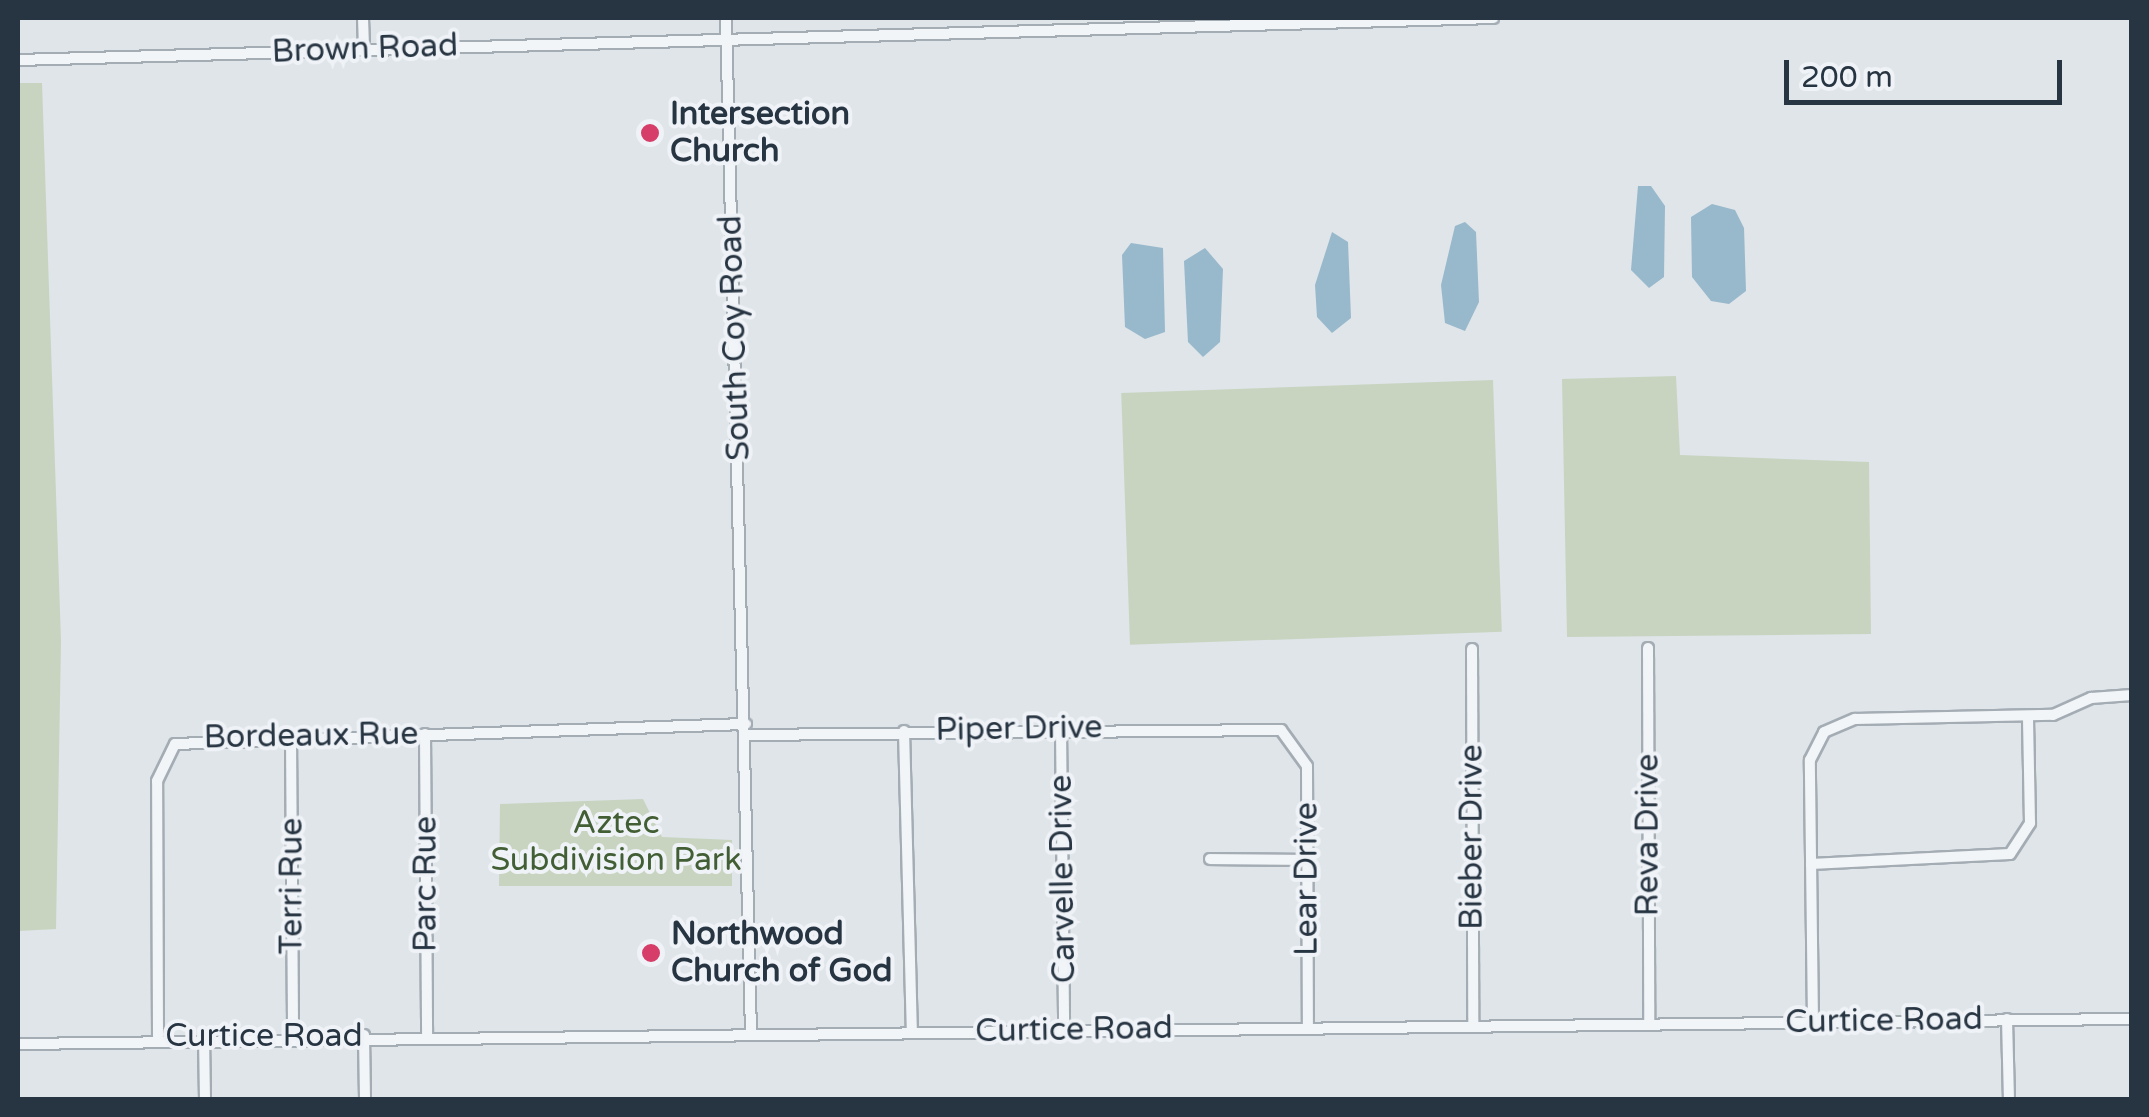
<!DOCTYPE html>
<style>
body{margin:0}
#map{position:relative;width:2149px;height:1117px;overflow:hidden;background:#dfe5e9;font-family:"Varela Round",sans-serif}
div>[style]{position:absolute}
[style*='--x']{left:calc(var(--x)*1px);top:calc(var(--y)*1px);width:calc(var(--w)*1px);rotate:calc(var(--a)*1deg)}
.green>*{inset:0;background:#c8d4c0;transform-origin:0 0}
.water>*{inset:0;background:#98b8cc}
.roads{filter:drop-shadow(2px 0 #a4acb4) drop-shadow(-2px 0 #a4acb4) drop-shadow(0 2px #a4acb4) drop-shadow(0 -2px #a4acb4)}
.minor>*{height:10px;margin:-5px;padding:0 5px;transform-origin:5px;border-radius:5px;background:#f2f5f7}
.dots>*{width:28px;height:28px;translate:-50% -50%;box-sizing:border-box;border:5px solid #eff3f7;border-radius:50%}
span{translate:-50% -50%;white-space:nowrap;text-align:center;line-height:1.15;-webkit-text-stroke:8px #eff3f7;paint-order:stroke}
.street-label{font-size:32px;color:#273442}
.poi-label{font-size:32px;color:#273442;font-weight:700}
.left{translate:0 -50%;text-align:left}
.park-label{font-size:32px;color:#425e34}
.frame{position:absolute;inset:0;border:20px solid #273442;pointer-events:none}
.scale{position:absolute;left:1784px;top:60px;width:278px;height:45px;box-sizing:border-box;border:5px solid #273442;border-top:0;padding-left:12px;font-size:30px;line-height:35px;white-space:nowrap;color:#273442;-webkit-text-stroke:8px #eff3f7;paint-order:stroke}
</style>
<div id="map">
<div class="green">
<i style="clip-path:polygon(18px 83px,42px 83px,61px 641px,56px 929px,18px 931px)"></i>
<i style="clip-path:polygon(1676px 376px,1680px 455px,1869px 462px,1871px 634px,1567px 637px,1562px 379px)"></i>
<i style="left:1493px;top:380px;width:252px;height:372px;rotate:88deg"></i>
<i style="clip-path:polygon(643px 799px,662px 837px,732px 840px,732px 886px,499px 886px,500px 804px)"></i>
</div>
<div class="water">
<i style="clip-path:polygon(1638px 186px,1651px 186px,1665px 206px,1664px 277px,1649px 288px,1631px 270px)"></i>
<i style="clip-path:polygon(1712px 204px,1735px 210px,1744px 228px,1746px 291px,1729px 304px,1711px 301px,1692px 277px,1691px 217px)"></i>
<i style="clip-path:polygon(1465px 222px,1476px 232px,1479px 302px,1465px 331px,1445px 323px,1441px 285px,1455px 226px)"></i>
<i style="clip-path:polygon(1332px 232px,1348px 242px,1351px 318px,1332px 333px,1317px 317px,1315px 285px)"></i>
<i style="clip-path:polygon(1131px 243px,1163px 248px,1165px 332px,1145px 339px,1125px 327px,1122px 255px)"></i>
<i style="clip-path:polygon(1205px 248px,1223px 269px,1220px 342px,1203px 357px,1188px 342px,1184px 261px)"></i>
</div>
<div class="roads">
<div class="minor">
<i style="--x:363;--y:18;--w:30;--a:88"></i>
<i style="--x:726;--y:18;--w:1016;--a:88.59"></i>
<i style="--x:18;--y:60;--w:1476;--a:-1.63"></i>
<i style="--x:1648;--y:648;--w:374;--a:89.8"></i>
<i style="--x:1472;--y:649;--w:375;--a:89.8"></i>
<i style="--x:1061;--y:728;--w:302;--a:89.4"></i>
<i style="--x:904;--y:731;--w:301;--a:88.5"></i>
<i style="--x:425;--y:734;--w:300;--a:89.6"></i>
<i style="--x:746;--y:735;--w:535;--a:-0.54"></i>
<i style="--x:1281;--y:730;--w:44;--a:54.2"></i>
<i style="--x:1307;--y:766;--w:261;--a:89.8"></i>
<i style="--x:291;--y:737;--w:298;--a:89.6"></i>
<i style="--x:1210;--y:859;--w:97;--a:0.6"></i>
<i style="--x:1811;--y:864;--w:199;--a:-2.9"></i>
<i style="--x:2010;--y:854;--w:37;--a:-57"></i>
<i style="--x:2030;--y:823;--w:106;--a:-91.1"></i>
<i style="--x:2007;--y:1019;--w:81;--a:88.6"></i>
<i style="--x:1813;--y:1022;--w:262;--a:-90.7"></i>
<i style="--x:1810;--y:760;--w:31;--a:-63"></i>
<i style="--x:1824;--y:732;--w:34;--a:-23"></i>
<i style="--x:1855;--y:719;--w:198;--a:-1.2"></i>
<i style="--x:2053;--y:715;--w:42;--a:-24.1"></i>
<i style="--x:2091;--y:698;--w:41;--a:-4.2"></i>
<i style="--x:364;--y:1035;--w:65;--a:89.1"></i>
<i style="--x:158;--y:1036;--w:255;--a:-90.2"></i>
<i style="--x:157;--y:781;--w:41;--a:-64.1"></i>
<i style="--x:175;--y:744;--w:571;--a:-2.01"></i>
<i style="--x:204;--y:1036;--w:64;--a:89.1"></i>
<i style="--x:18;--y:1044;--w:2114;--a:-0.68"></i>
</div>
</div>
<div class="dots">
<i style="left:650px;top:133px;background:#d63d69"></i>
<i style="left:651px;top:953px;background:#d63d69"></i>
</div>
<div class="street-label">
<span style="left:365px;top:49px;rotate:-2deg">Brown Road</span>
<span style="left:735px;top:338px;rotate:-92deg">South Coy Road</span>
<span style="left:1019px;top:729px;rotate:-1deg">Piper Drive</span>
<span style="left:311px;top:736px;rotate:-1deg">Bordeaux Rue</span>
<span style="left:1648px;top:835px;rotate:-90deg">Reva Drive</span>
<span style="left:1472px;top:837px;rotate:-90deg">Bieber Drive</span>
<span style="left:1063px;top:879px;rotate:-91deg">Carvelle Drive</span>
<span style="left:1307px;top:879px;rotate:-90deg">Lear Drive</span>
<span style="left:426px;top:884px;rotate:-90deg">Parc Rue</span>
<span style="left:292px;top:886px;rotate:-90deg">Terri Rue</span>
<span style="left:1884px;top:1021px;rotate:-1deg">Curtice Road</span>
<span style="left:1074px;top:1030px;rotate:-1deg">Curtice Road</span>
<span style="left:264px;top:1036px">Curtice Road</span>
</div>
<div class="poi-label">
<span class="left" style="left:670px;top:133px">Intersection<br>Church</span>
<span class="left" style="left:671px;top:953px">Northwood<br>Church of God</span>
</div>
<div class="park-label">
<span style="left:616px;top:842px">Aztec<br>Subdivision Park</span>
</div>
<div class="frame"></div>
<div class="scale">200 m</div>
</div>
